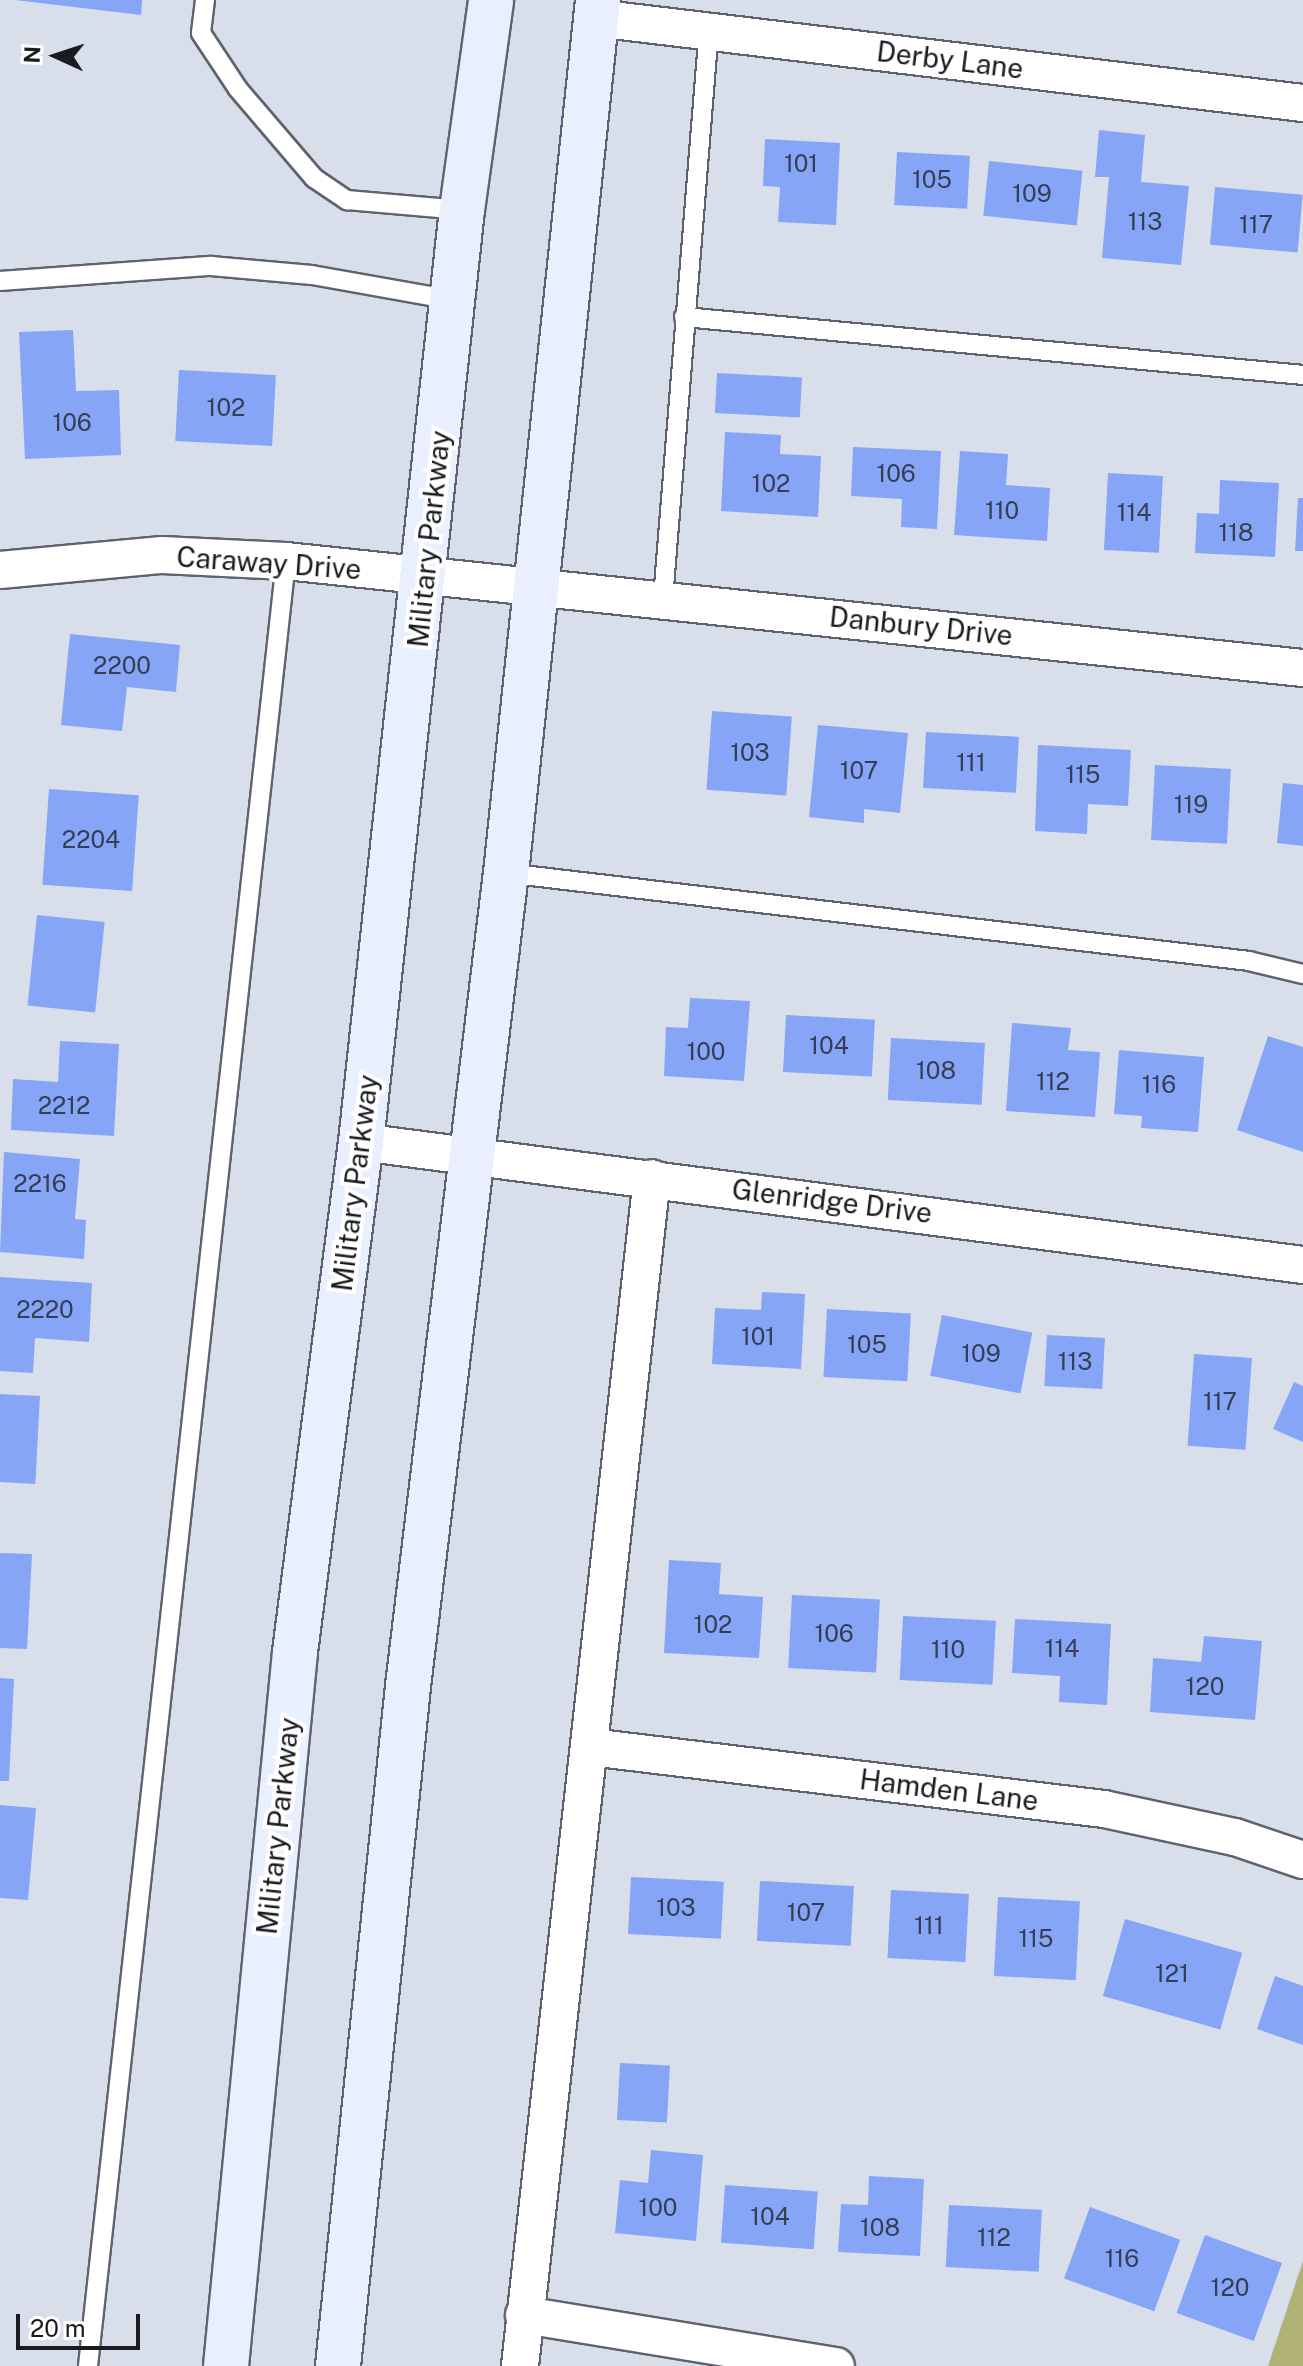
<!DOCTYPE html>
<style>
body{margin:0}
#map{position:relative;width:1303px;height:2366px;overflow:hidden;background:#d9deeb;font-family:"Public Sans",sans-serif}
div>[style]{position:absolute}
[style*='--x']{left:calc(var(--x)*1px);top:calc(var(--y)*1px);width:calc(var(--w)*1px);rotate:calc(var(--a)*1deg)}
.green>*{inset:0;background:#b0b276}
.building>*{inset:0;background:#87a5f6;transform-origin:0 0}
.roads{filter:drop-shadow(2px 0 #5e636e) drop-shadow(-2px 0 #5e636e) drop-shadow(0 2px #5e636e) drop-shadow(0 -2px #5e636e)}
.service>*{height:18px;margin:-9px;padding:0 9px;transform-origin:9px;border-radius:9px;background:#fff}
.minor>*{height:36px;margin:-18px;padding:0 18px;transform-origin:18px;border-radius:18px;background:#fff}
.secondary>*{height:44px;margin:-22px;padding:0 22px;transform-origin:22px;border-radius:22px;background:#e9effe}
span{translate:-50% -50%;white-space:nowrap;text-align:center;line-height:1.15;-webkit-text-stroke:8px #fff;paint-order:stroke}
.number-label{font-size:24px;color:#343e55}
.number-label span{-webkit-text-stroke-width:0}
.street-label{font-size:28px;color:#191b1f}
.north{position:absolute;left:16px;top:16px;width:80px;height:80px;-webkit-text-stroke:6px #fff;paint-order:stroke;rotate:273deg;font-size:22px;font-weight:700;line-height:32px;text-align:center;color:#191b1f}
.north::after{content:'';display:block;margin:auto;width:28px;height:36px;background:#191b1f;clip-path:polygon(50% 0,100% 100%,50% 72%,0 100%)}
.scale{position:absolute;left:16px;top:2314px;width:124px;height:36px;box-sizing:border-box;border:4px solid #191b1f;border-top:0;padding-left:10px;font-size:24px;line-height:28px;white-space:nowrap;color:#191b1f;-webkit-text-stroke:6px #fff;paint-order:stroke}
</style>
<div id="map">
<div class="green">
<i style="clip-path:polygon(1303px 2261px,1303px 2366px,1268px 2366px)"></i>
</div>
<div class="building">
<i style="clip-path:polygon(15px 0,142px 0,141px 15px)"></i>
<i style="clip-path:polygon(1099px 130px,1145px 135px,1141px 182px,1189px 186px,1181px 265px,1102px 258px,1109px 177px,1095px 177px)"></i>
<i style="clip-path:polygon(765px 139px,840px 143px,836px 225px,778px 222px,780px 187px,763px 186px)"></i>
<i style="left:897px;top:152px;width:73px;height:53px;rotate:3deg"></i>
<i style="left:989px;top:161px;width:94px;height:55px;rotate:6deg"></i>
<i style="left:1215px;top:187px;width:88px;height:58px;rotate:5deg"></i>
<i style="clip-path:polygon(73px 330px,76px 391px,119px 390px,121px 455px,25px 459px,19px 332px)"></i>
<i style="left:179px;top:370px;width:97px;height:71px;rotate:3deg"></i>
<i style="left:717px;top:373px;width:85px;height:40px;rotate:3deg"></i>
<i style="clip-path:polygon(725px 432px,781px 435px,780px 454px,821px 456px,818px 517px,721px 511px)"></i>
<i style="clip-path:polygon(853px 447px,941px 451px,937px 529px,901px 527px,902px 499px,851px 496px)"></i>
<i style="clip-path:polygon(960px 451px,1008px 454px,1006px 485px,1050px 488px,1047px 541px,954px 535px)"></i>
<i style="left:1108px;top:473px;width:55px;height:77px;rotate:3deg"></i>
<i style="clip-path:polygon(1220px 480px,1279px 483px,1275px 557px,1195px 553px,1197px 513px,1219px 514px)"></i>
<i style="clip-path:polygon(1298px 498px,1303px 498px,1303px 551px,1295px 551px)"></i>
<i style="clip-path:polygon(70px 634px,180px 645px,176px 692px,127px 687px,122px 731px,61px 725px)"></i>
<i style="left:712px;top:711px;width:80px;height:79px;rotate:4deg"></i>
<i style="clip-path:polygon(818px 725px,908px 733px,900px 813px,864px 809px,864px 823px,809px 817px)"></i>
<i style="left:926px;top:732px;width:93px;height:56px;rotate:3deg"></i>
<i style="clip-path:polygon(1038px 745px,1131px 750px,1128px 806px,1088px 804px,1087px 834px,1035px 831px)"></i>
<i style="left:1155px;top:765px;width:76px;height:75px;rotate:3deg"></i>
<i style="clip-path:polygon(1283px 783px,1303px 785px,1303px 846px,1277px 843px)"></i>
<i style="left:49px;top:789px;width:90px;height:96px;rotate:4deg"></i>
<i style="left:37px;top:915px;width:68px;height:91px;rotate:6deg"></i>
<i style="clip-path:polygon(690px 998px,750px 1001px,744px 1081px,664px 1076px,666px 1027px,688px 1028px)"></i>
<i style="left:786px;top:1015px;width:89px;height:57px;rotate:3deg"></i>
<i style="clip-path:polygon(1012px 1023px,1071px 1028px,1068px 1050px,1100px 1052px,1095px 1117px,1006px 1111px)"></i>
<i style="clip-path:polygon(1268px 1036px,1303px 1047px,1303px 1152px,1237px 1130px)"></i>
<i style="left:891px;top:1038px;width:94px;height:62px;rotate:3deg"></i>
<i style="clip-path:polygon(60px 1041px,119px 1044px,114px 1136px,11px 1130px,13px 1079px,58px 1082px)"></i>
<i style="clip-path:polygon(1119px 1050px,1204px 1057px,1198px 1132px,1141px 1128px,1142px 1116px,1114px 1114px)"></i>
<i style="clip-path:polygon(4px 1152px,80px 1159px,75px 1219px,86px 1220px,84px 1259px,0 1252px)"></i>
<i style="clip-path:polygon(0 1277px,92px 1283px,89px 1342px,35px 1338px,33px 1373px,0 1371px)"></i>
<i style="clip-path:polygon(762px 1292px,805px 1294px,801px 1369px,712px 1364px,715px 1308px,761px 1310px)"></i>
<i style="left:827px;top:1309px;width:84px;height:68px;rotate:3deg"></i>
<i style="left:942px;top:1315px;width:92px;height:62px;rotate:11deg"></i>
<i style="left:1047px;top:1335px;width:58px;height:51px;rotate:3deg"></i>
<i style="left:1194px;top:1354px;width:58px;height:92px;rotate:4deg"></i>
<i style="clip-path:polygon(1294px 1382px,1303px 1386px,1303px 1442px,1273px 1429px)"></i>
<i style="left:0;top:1394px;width:40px;height:88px;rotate:3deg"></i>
<i style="clip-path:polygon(0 1553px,32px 1554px,27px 1649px,0 1648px)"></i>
<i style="clip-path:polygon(669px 1560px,721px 1563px,719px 1594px,763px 1597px,759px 1658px,664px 1653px)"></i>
<i style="left:792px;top:1595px;width:88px;height:73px;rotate:3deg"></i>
<i style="left:903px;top:1616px;width:93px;height:64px;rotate:3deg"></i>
<i style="clip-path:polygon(1015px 1619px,1111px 1624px,1107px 1705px,1059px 1702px,1060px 1676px,1012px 1673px)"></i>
<i style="clip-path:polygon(1204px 1636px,1262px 1641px,1255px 1720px,1150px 1712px,1153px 1658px,1201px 1662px)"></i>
<i style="clip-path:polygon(0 1678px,14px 1679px,9px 1781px,0 1781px)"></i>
<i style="clip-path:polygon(0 1805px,36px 1808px,28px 1900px,0 1898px)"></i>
<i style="left:631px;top:1877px;width:93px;height:57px;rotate:3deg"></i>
<i style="left:760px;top:1881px;width:94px;height:60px;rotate:3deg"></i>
<i style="left:891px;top:1890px;width:78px;height:68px;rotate:3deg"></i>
<i style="left:998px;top:1897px;width:82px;height:79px;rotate:3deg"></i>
<i style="left:1125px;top:1919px;width:122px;height:80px;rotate:16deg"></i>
<i style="clip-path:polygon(1275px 1976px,1303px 1986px,1303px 2045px,1257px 2029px)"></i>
<i style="left:620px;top:2063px;width:50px;height:57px;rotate:3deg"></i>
<i style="clip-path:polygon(651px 2150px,703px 2155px,696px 2241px,615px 2233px,620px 2180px,648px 2183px)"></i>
<i style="clip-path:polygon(869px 2176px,924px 2179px,920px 2256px,838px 2252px,841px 2204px,868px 2205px)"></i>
<i style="left:725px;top:2185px;width:93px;height:58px;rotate:4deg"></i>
<i style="left:949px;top:2205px;width:93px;height:62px;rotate:3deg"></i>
<i style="left:1090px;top:2207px;width:96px;height:76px;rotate:20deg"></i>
<i style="left:1205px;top:2235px;width:82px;height:83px;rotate:20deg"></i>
</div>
<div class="roads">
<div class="service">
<i style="--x:205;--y:0;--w:33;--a:97"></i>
<i style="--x:201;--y:33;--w:67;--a:56.5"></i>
<i style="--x:238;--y:89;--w:117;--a:49.5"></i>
<i style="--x:314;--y:178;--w:40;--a:34"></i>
<i style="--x:347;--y:200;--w:115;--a:5"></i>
<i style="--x:0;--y:281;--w:212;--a:-4.1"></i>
<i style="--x:211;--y:266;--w:101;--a:5.1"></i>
<i style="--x:312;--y:275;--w:142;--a:10.1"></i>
<i style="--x:684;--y:317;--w:622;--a:5.35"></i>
<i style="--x:663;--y:599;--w:572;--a:-85.39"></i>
<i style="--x:506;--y:873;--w:748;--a:6.75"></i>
<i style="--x:1249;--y:961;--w:56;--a:13.5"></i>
<i style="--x:88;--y:2366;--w:1816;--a:-83.74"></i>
</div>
<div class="minor">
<i style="--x:596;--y:18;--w:712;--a:6.86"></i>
<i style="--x:0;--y:570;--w:163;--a:-5.3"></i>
<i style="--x:162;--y:555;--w:124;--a:2.8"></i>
<i style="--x:286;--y:561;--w:1023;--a:6.01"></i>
<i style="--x:361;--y:1142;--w:950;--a:7.44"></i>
<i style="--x:590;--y:1747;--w:518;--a:6.88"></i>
<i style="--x:1104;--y:1809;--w:134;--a:12.1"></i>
<i style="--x:1235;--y:1837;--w:72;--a:18.7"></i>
<i style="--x:524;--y:2315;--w:316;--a:9.3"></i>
<i style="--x:520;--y:2366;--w:1195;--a:-83.66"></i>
</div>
<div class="secondary">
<i style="--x:226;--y:2366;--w:717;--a:-84.48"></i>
<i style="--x:295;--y:1652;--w:514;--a:-82.63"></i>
<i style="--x:361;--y:1142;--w:937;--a:-83.82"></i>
<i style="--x:462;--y:210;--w:212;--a:-82.1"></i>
<i style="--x:338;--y:2366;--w:684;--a:-84.12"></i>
<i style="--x:408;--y:1686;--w:819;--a:-83.13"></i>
<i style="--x:506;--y:873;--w:878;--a:-83.98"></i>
</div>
</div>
<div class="number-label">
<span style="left:801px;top:164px">101</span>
<span style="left:932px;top:180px">105</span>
<span style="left:1032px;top:194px">109</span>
<span style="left:1145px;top:222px">113</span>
<span style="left:1256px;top:225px">117</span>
<span style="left:226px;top:408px">102</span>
<span style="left:72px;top:423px">106</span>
<span style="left:896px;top:474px">106</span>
<span style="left:771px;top:484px">102</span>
<span style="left:1002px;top:511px">110</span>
<span style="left:1134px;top:513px">114</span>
<span style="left:1236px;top:533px">118</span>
<span style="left:122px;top:666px">2200</span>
<span style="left:750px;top:753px">103</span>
<span style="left:971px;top:763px">111</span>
<span style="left:859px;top:771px">107</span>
<span style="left:1083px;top:775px">115</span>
<span style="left:1191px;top:805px">119</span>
<span style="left:91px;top:840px">2204</span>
<span style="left:829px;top:1046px">104</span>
<span style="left:706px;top:1052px">100</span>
<span style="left:936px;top:1071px">108</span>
<span style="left:1053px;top:1082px">112</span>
<span style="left:1159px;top:1085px">116</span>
<span style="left:64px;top:1106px">2212</span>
<span style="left:40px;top:1184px">2216</span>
<span style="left:45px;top:1310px">2220</span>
<span style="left:758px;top:1337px">101</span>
<span style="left:867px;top:1345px">105</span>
<span style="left:981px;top:1354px">109</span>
<span style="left:1075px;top:1362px">113</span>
<span style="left:1220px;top:1402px">117</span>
<span style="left:713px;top:1625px">102</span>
<span style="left:834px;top:1634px">106</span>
<span style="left:1062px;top:1649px">114</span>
<span style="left:948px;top:1650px">110</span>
<span style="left:1205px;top:1687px">120</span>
<span style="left:676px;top:1908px">103</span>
<span style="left:806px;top:1913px">107</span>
<span style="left:929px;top:1926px">111</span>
<span style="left:1036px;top:1939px">115</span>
<span style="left:1172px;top:1974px">121</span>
<span style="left:658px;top:2208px">100</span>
<span style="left:770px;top:2217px">104</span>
<span style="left:880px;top:2228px">108</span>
<span style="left:994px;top:2238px">112</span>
<span style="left:1122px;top:2259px">116</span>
<span style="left:1230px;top:2288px">120</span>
</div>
<div class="street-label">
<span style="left:950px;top:60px;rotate:7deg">Derby Lane</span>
<span style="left:429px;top:539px;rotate:-84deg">Military Parkway</span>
<span style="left:269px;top:563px;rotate:4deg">Caraway Drive</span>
<span style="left:921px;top:626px;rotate:6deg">Danbury Drive</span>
<span style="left:355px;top:1183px;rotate:-83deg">Military Parkway</span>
<span style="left:832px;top:1201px;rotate:7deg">Glenridge Drive</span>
<span style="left:949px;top:1790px;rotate:7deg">Hamden Lane</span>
<span style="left:278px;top:1826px;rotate:-84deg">Military Parkway</span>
</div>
<div class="north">N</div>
<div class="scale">20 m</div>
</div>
